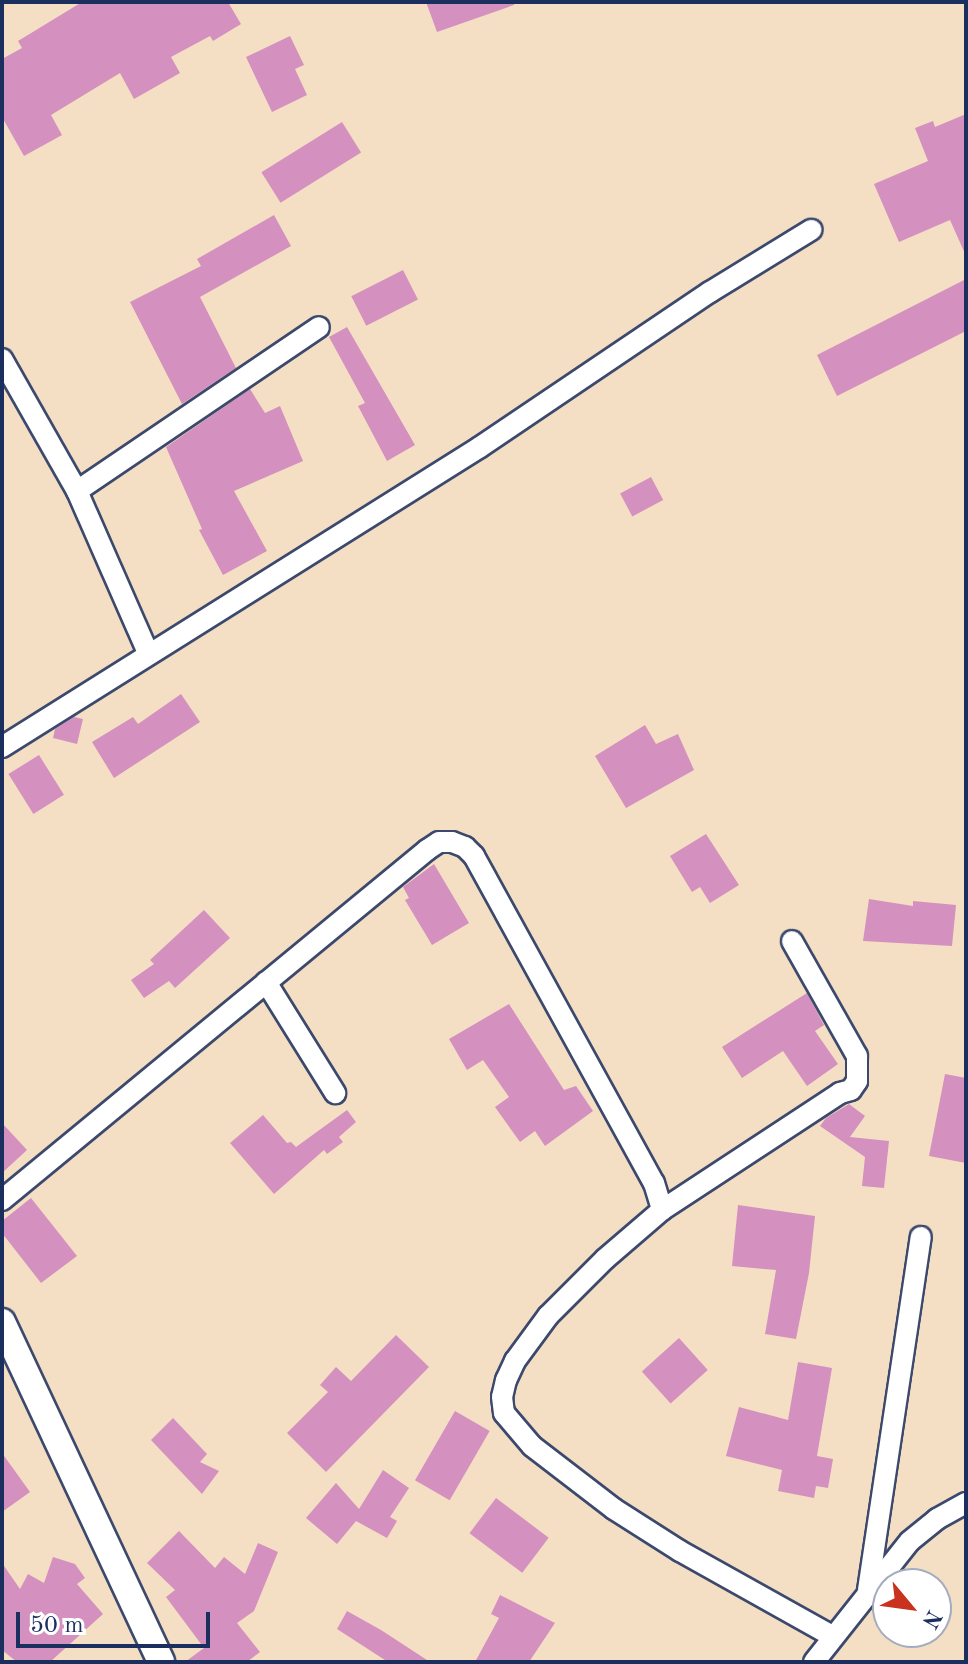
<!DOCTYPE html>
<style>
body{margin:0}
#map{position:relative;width:968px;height:1664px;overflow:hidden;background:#f4dfc4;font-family:"Old Standard TT",serif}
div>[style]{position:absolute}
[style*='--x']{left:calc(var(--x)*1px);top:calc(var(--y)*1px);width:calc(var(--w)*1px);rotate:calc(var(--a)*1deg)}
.building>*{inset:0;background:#d490be;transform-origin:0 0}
.roads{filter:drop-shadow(2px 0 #3c496d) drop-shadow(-2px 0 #3c496d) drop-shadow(0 2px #3c496d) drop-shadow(0 -2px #3c496d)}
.minor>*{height:20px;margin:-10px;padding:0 10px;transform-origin:10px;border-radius:10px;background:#fff}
.tertiary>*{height:26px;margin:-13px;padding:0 13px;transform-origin:13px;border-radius:13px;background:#fff}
span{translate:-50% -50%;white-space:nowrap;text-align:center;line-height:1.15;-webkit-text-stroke:8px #fff;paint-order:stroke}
.frame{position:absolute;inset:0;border:4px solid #1b2f5e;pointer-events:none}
.north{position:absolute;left:872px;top:1568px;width:80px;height:80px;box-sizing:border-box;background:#fff;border:2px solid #a4acbf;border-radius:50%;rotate:119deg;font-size:22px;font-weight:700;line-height:32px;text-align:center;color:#1b2f5e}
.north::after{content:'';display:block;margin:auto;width:28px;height:36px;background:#c8321e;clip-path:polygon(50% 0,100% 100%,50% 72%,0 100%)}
.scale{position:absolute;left:16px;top:1612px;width:194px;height:36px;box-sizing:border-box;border:4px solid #1b2f5e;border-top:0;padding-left:10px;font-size:24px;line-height:28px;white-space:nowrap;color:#1b2f5e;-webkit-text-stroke:6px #fff;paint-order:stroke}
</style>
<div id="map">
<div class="building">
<i style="clip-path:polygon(82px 2px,228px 2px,241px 24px,213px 41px,210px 36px,171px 57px,180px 73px,134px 99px,120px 73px,51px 115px,62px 135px,24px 156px,2px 117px,2px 59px,22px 48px,18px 41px)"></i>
<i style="clip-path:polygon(426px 2px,514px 2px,514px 5px,437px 32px)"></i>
<i style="clip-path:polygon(290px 36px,304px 65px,295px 69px,307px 95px,272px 112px,246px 57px)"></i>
<i style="clip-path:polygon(966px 114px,966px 256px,950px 220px,899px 242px,874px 184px,928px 161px,915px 128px,933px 121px,935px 127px)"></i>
<i style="left:342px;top:122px;width:36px;height:95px;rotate:58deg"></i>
<i style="clip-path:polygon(274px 215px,291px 246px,200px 297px,236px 368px,182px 404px,130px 302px,201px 266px,197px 259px)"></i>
<i style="left:403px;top:270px;width:33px;height:58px;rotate:63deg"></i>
<i style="clip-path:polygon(966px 279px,966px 331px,837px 396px,817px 355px)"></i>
<i style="clip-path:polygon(347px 327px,415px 445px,387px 461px,358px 406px,365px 403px,329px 337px)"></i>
<i style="clip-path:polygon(250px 389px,265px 413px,280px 406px,303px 461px,234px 491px,267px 551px,223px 575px,199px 530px,202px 529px,166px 447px)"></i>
<i style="left:651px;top:477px;width:26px;height:35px;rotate:62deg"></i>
<i style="clip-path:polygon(181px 694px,200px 722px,114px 778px,92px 742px,133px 717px,138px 724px)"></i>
<i style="clip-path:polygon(74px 717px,83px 719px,77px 744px,53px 738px,55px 729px)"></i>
<i style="clip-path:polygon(645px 725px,656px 744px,678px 734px,694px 770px,626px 808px,595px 756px)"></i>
<i style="left:39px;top:755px;width:47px;height:36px;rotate:58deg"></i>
<i style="clip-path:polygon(706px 834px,739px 885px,710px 903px,700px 887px,692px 892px,670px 856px)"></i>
<i style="clip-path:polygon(434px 864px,469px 923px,432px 945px,405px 900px,409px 898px,403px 887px)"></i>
<i style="clip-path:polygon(869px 899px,913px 906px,913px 901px,956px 905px,952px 946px,863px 941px)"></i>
<i style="clip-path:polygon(204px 910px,230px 938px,175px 988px,169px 981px,144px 998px,131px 980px,154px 964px,150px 960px)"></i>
<i style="clip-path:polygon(807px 993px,824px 1025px,815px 1031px,838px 1064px,807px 1086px,783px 1051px,742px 1078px,722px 1047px)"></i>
<i style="clip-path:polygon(509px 1004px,564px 1090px,576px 1086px,593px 1111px,545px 1146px,535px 1131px,520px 1142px,495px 1107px,509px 1097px,483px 1060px,467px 1070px,449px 1039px)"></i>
<i style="clip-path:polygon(945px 1074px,966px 1078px,966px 1163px,929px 1156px)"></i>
<i style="clip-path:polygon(849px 1104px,865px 1116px,850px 1137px,889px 1141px,884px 1188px,862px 1186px,865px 1157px,820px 1126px,826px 1118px)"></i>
<i style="clip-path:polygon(347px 1110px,356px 1122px,339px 1137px,343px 1142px,327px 1154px,324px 1150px,274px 1194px,230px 1143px,263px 1115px,287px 1143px,291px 1142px,296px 1147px)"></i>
<i style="clip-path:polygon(2px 1123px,27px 1150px,2px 1173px)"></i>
<i style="clip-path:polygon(31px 1198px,77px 1256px,41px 1283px,2px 1233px,2px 1221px)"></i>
<i style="clip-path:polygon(738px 1205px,815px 1216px,809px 1273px,796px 1339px,765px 1334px,776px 1270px,732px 1266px)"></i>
<i style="clip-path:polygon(396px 1335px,429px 1367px,326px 1472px,287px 1433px,328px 1392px,320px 1385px,336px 1367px,351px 1381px)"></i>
<i style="left:679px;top:1338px;width:43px;height:50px;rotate:48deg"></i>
<i style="clip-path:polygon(798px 1362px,832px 1368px,817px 1456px,833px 1459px,828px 1488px,816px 1486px,814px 1498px,778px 1491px,782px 1470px,726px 1456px,739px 1407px,788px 1420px)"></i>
<i style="left:455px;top:1411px;width:40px;height:80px;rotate:30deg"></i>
<i style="clip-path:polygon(173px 1418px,207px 1454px,200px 1462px,219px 1471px,202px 1494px,151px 1440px)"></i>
<i style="clip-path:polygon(2px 1453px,30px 1492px,2px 1512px)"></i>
<i style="clip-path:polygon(383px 1470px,409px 1488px,390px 1517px,397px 1521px,387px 1538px,356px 1521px,337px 1544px,306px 1518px,336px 1483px,359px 1509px)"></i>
<i style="left:496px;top:1498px;width:66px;height:44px;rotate:37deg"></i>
<i style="clip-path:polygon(179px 1531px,215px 1568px,224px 1557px,245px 1574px,258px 1543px,278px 1552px,254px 1611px,237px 1623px,260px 1652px,247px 1662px,185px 1662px,204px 1648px,166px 1597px,175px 1590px,147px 1563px)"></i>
<i style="clip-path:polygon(53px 1557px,75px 1564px,85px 1578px,77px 1584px,103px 1614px,50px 1662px,17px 1662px,2px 1650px,2px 1563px,20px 1589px,28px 1574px,44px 1583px)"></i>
<i style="clip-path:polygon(500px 1595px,555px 1623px,529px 1662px,475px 1662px,499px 1618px,491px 1614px)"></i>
<i style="clip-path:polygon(347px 1611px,381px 1630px,430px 1662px,388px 1662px,337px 1629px)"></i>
</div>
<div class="roads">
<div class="minor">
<i style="--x:2;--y:359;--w:152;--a:60.4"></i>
<i style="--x:77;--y:491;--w:177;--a:66.3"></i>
<i style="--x:77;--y:491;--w:292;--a:-34.1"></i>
<i style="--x:2;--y:747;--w:564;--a:-32.11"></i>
<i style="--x:480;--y:447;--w:277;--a:-34"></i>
<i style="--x:710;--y:292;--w:119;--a:-31.5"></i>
<i style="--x:266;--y:982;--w:131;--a:58.1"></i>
<i style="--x:2;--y:1200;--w:551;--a:-39.47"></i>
<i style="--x:427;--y:850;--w:14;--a:-34"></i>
<i style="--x:439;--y:842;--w:13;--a:0"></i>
<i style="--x:452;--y:842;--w:14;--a:21"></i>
<i style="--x:465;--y:847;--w:13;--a:45"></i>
<i style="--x:474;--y:856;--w:373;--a:61.2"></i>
<i style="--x:654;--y:1183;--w:28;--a:73"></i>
<i style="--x:662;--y:1210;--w:75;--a:139.3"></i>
<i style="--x:605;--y:1259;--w:81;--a:135"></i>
<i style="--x:548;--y:1316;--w:56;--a:126.3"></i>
<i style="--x:515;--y:1361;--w:21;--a:115"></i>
<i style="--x:506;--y:1380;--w:17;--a:103"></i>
<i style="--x:502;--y:1397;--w:16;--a:83"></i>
<i style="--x:504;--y:1413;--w:43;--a:49.7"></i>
<i style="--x:532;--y:1446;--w:103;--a:37.5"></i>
<i style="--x:614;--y:1509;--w:78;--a:32.5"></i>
<i style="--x:680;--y:1551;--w:174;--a:29.2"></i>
<i style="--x:662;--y:1210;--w:213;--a:-33.3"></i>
<i style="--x:840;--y:1093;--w:11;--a:-15"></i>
<i style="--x:851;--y:1090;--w:11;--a:-56"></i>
<i style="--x:857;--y:1081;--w:25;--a:-90"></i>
<i style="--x:857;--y:1056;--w:132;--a:-119.5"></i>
<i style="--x:868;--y:1590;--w:357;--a:-81.5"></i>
<i style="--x:814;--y:1662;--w:154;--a:-51.6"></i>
<i style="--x:910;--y:1541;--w:35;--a:-39"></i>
<i style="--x:937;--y:1519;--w:33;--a:-29"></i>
</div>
<div class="tertiary">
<i style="--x:2;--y:1322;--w:375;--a:64.9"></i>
</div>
</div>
<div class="frame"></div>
<div class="north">N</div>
<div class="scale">50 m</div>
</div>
